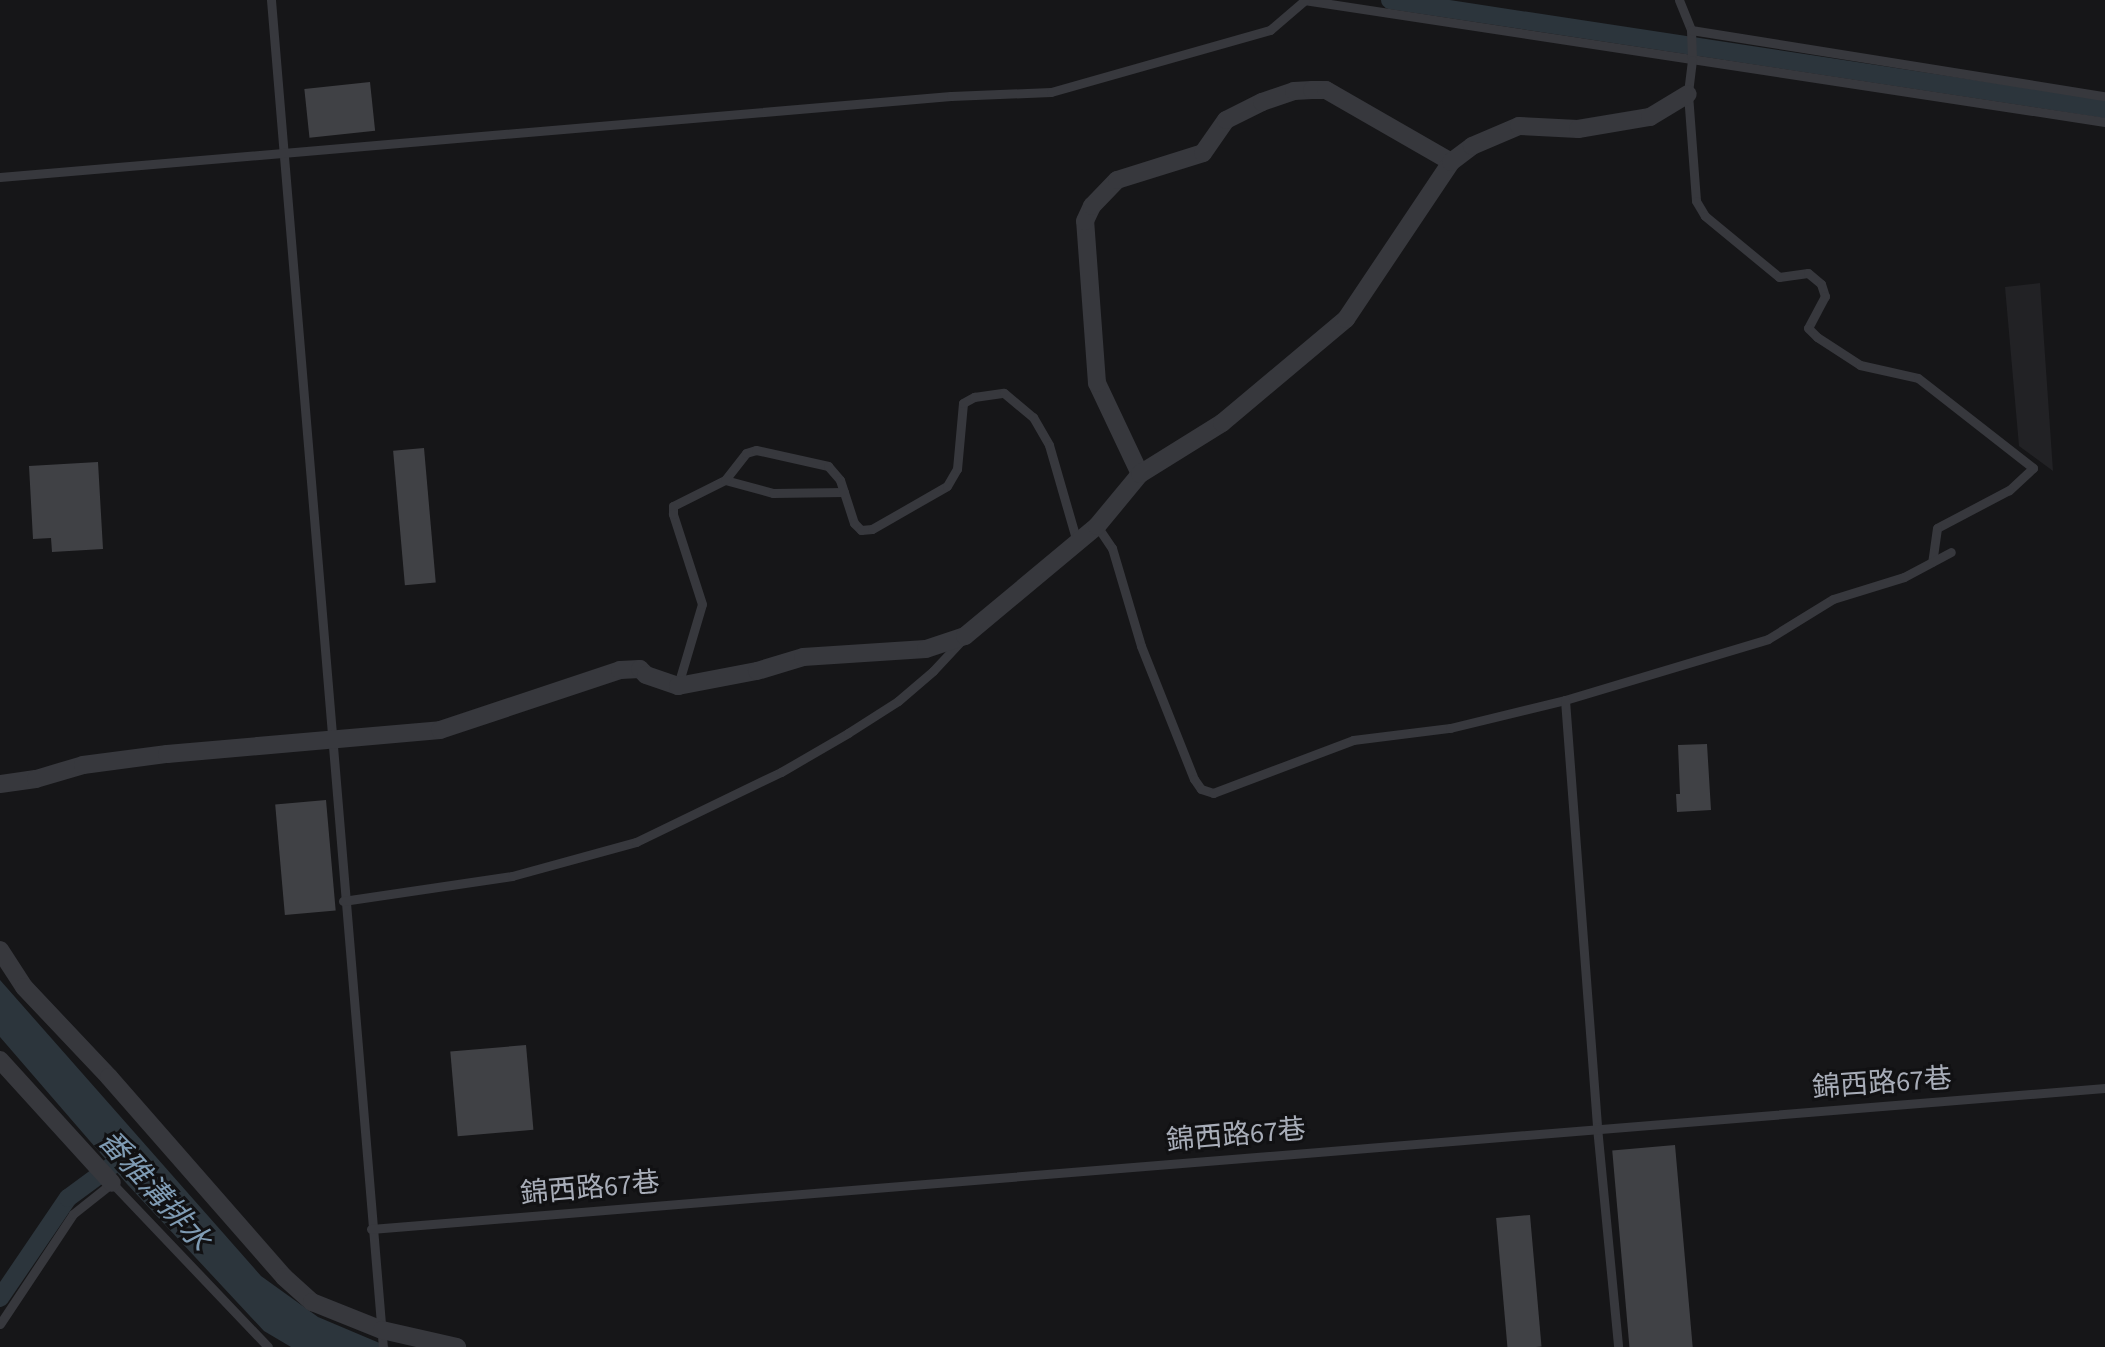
<!DOCTYPE html>
<meta charset="utf-8">
<style>
body{margin:0}
#map{position:relative;width:2105px;height:1347px;overflow:hidden;background:#161618;font-family:"Source Sans 3","Noto Sans TC",sans-serif}
div>[style]{position:absolute}
[style*='--x']{left:calc(var(--x)*1px);top:calc(var(--y)*1px);width:calc(var(--w)*1px);rotate:calc(var(--a)*1deg)}
.built>*{inset:0;background:#222225}
.water>*{inset:0;background:#2c353c}
.canal>*{height:18px;margin:-9px;padding:0 9px;transform-origin:9px;border-radius:9px;background:#2c353c}
.building>*{inset:0;background:#404145;transform-origin:0 0}
.service>*{height:9px;margin:-4.5px;padding:0 4.5px;transform-origin:4.5px;border-radius:4.5px;background:#37383d}
.minor>*{height:18px;margin:-9px;padding:0 9px;transform-origin:9px;border-radius:9px;background:#37383d}
span{translate:-50% -50%;white-space:nowrap;text-align:center;line-height:1.15;-webkit-text-stroke:6px #111113;paint-order:stroke}
.street-label{font-size:28px;color:#a8adb8}
.water-label{font-size:30px;color:#7f9bb3;font-style:italic}
</style>
<div id="map">
<div class="built">
<i style="clip-path:polygon(2040px 283px,2053px 471px,2019px 446px,2005px 287px)"></i>
</div>
<div class="water">
<i style="clip-path:polygon(0 980px,261px 1276px,318px 1317px,389px 1347px,291px 1347px,264px 1331px,127px 1184px,0 1037px)"></i>
</div>
<div class="canal">
<i style="--x:1390;--y:0;--w:723;--a:8.67"></i>
<i style="--x:0;--y:1298;--w:121;--a:-55.8"></i>
<i style="--x:68;--y:1198;--w:56;--a:-36.3"></i>
</div>
<div class="building">
<i style="left:370px;top:82px;width:49px;height:66px;rotate:84deg"></i>
<i style="left:424px;top:448px;width:135px;height:31px;rotate:85deg"></i>
<i style="clip-path:polygon(98px 462px,103px 549px,52px 552px,51px 538px,33px 539px,29px 466px)"></i>
<i style="clip-path:polygon(1707px 744px,1711px 810px,1677px 812px,1676px 794px,1680px 794px,1678px 745px)"></i>
<i style="left:326px;top:800px;width:111px;height:51px;rotate:85deg"></i>
<i style="left:526px;top:1045px;width:85px;height:76px;rotate:85deg"></i>
<i style="left:1675px;top:1145px;width:203px;height:63px;rotate:85deg"></i>
<i style="left:1530px;top:1215px;width:132px;height:34px;rotate:85deg"></i>
</div>
<div class="service">
<i style="--x:271;--y:0;--w:1352;--a:85.25"></i>
<i style="--x:1304;--y:0;--w:810;--a:8.66"></i>
<i style="--x:1679;--y:0;--w:32;--a:68"></i>
<i style="--x:1691;--y:30;--w:30;--a:88"></i>
<i style="--x:1692;--y:60;--w:34;--a:97"></i>
<i style="--x:1688;--y:94;--w:107;--a:85.7"></i>
<i style="--x:1696;--y:201;--w:17;--a:59"></i>
<i style="--x:1705;--y:216;--w:96;--a:39.5"></i>
<i style="--x:1779;--y:277;--w:29;--a:-8"></i>
<i style="--x:1808;--y:273;--w:17;--a:40"></i>
<i style="--x:1821;--y:284;--w:13;--a:72"></i>
<i style="--x:1825;--y:296;--w:36;--a:118"></i>
<i style="--x:1808;--y:328;--w:13;--a:45"></i>
<i style="--x:1817;--y:337;--w:51;--a:33.1"></i>
<i style="--x:1860;--y:365;--w:59;--a:12.6"></i>
<i style="--x:1918;--y:378;--w:146;--a:38"></i>
<i style="--x:2033;--y:468;--w:33;--a:137"></i>
<i style="--x:2009;--y:490;--w:81;--a:152.2"></i>
<i style="--x:1937;--y:528;--w:34;--a:98"></i>
<i style="--x:1691;--y:30;--w:419;--a:9.1"></i>
<i style="--x:0;--y:177;--w:954;--a:-4.87"></i>
<i style="--x:951;--y:96;--w:100;--a:-2.3"></i>
<i style="--x:1051;--y:92;--w:228;--a:-15.8"></i>
<i style="--x:1270;--y:30;--w:46;--a:-40.6"></i>
<i style="--x:725;--y:480;--w:50;--a:15.2"></i>
<i style="--x:773;--y:493;--w:71;--a:-0.8"></i>
<i style="--x:1097;--y:526;--w:27;--a:56"></i>
<i style="--x:1112;--y:548;--w:102;--a:73.5"></i>
<i style="--x:1141;--y:646;--w:143;--a:68.3"></i>
<i style="--x:1194;--y:779;--w:12;--a:55"></i>
<i style="--x:1201;--y:789;--w:13;--a:18"></i>
<i style="--x:1213;--y:793;--w:150;--a:-20.7"></i>
<i style="--x:1353;--y:740;--w:98;--a:-7.1"></i>
<i style="--x:1450;--y:728;--w:118;--a:-13.7"></i>
<i style="--x:1565;--y:700;--w:212;--a:-16.7"></i>
<i style="--x:1768;--y:639;--w:76;--a:-31.6"></i>
<i style="--x:1833;--y:599;--w:74;--a:-17.2"></i>
<i style="--x:1904;--y:577;--w:53;--a:-28"></i>
<i style="--x:678;--y:685;--w:84;--a:-73.5"></i>
<i style="--x:702;--y:604;--w:95;--a:-107.9"></i>
<i style="--x:673;--y:514;--w:8;--a:-90"></i>
<i style="--x:673;--y:506;--w:58;--a:-26.6"></i>
<i style="--x:725;--y:480;--w:34;--a:-52"></i>
<i style="--x:746;--y:453;--w:10;--a:-17"></i>
<i style="--x:756;--y:450;--w:74;--a:12.5"></i>
<i style="--x:828;--y:466;--w:18;--a:49"></i>
<i style="--x:840;--y:480;--w:45;--a:72"></i>
<i style="--x:854;--y:523;--w:10;--a:45"></i>
<i style="--x:861;--y:530;--w:11;--a:-5"></i>
<i style="--x:872;--y:529;--w:86;--a:-29.8"></i>
<i style="--x:947;--y:486;--w:20;--a:-60"></i>
<i style="--x:957;--y:469;--w:66;--a:-84.8"></i>
<i style="--x:963;--y:403;--w:13;--a:-29"></i>
<i style="--x:974;--y:397;--w:30;--a:-8"></i>
<i style="--x:1004;--y:393;--w:38;--a:40"></i>
<i style="--x:1033;--y:417;--w:32;--a:60"></i>
<i style="--x:1049;--y:445;--w:101;--a:73.9"></i>
<i style="--x:1565;--y:700;--w:428;--a:85.7"></i>
<i style="--x:1597;--y:1127;--w:221;--a:84.5"></i>
<i style="--x:343;--y:901;--w:171;--a:-8.4"></i>
<i style="--x:512;--y:876;--w:129;--a:-15.3"></i>
<i style="--x:636;--y:842;--w:161;--a:-25.8"></i>
<i style="--x:781;--y:772;--w:78;--a:-30.2"></i>
<i style="--x:848;--y:733;--w:59;--a:-32.6"></i>
<i style="--x:898;--y:701;--w:46;--a:-40.6"></i>
<i style="--x:933;--y:671;--w:41;--a:-47"></i>
<i style="--x:371;--y:1229;--w:1740;--a:-4.65"></i>
<i style="--x:0;--y:1324;--w:132;--a:-56.4"></i>
<i style="--x:73;--y:1214;--w:50;--a:-38.5"></i>
<i style="--x:112;--y:1183;--w:226;--a:46.4"></i>
</div>
<div class="minor">
<i style="--x:1140;--y:474;--w:101;--a:-115.3"></i>
<i style="--x:1097;--y:383;--w:162;--a:-94.2"></i>
<i style="--x:1085;--y:221;--w:17;--a:-65"></i>
<i style="--x:1092;--y:206;--w:36;--a:-46"></i>
<i style="--x:1117;--y:180;--w:90;--a:-17.4"></i>
<i style="--x:1203;--y:153;--w:40;--a:-55.1"></i>
<i style="--x:1226;--y:120;--w:40;--a:-26.6"></i>
<i style="--x:1262;--y:102;--w:34;--a:-19"></i>
<i style="--x:1294;--y:91;--w:18;--a:-3"></i>
<i style="--x:1312;--y:90;--w:14;--a:0"></i>
<i style="--x:1326;--y:90;--w:144;--a:29.9"></i>
<i style="--x:0;--y:784;--w:36;--a:-8"></i>
<i style="--x:36;--y:779;--w:49;--a:-16.6"></i>
<i style="--x:83;--y:765;--w:85;--a:-7.5"></i>
<i style="--x:167;--y:754;--w:274;--a:-5"></i>
<i style="--x:440;--y:730;--w:190;--a:-18.4"></i>
<i style="--x:620;--y:670;--w:20;--a:-3"></i>
<i style="--x:640;--y:669;--w:8;--a:45"></i>
<i style="--x:646;--y:675;--w:34;--a:19"></i>
<i style="--x:678;--y:686;--w:80;--a:-10.8"></i>
<i style="--x:757;--y:671;--w:48;--a:-16.9"></i>
<i style="--x:803;--y:657;--w:123;--a:-3.7"></i>
<i style="--x:926;--y:649;--w:41;--a:-18.4"></i>
<i style="--x:965;--y:636;--w:172;--a:-39.8"></i>
<i style="--x:1097;--y:526;--w:67;--a:-50.4"></i>
<i style="--x:1140;--y:474;--w:97;--a:-31.9"></i>
<i style="--x:1222;--y:423;--w:162;--a:-40"></i>
<i style="--x:1346;--y:319;--w:189;--a:-56.2"></i>
<i style="--x:1451;--y:162;--w:26;--a:-37"></i>
<i style="--x:1472;--y:146;--w:51;--a:-23.1"></i>
<i style="--x:1519;--y:126;--w:59;--a:2.9"></i>
<i style="--x:1578;--y:129;--w:73;--a:-9.5"></i>
<i style="--x:1650;--y:117;--w:44;--a:-31.2"></i>
<i style="--x:0;--y:950;--w:44;--a:57"></i>
<i style="--x:24;--y:987;--w:124;--a:46.6"></i>
<i style="--x:109;--y:1077;--w:266;--a:48.8"></i>
<i style="--x:284;--y:1277;--w:38;--a:42"></i>
<i style="--x:312;--y:1302;--w:75;--a:21.8"></i>
<i style="--x:382;--y:1330;--w:77;--a:12.8"></i>
<i style="--x:0;--y:1060;--w:166;--a:47.7"></i>
</div>
<div class="street-label">
<span style="left:1882px;top:1083px;rotate:-4deg">錦西路67巷</span>
<span style="left:1236px;top:1135px;rotate:-5deg">錦西路67巷</span>
<span style="left:590px;top:1188px;rotate:-5deg">錦西路67巷</span>
</div>
<div class="water-label">
<span style="left:154px;top:1191px;rotate:48deg">番雅溝排水</span>
</div>
</div>
